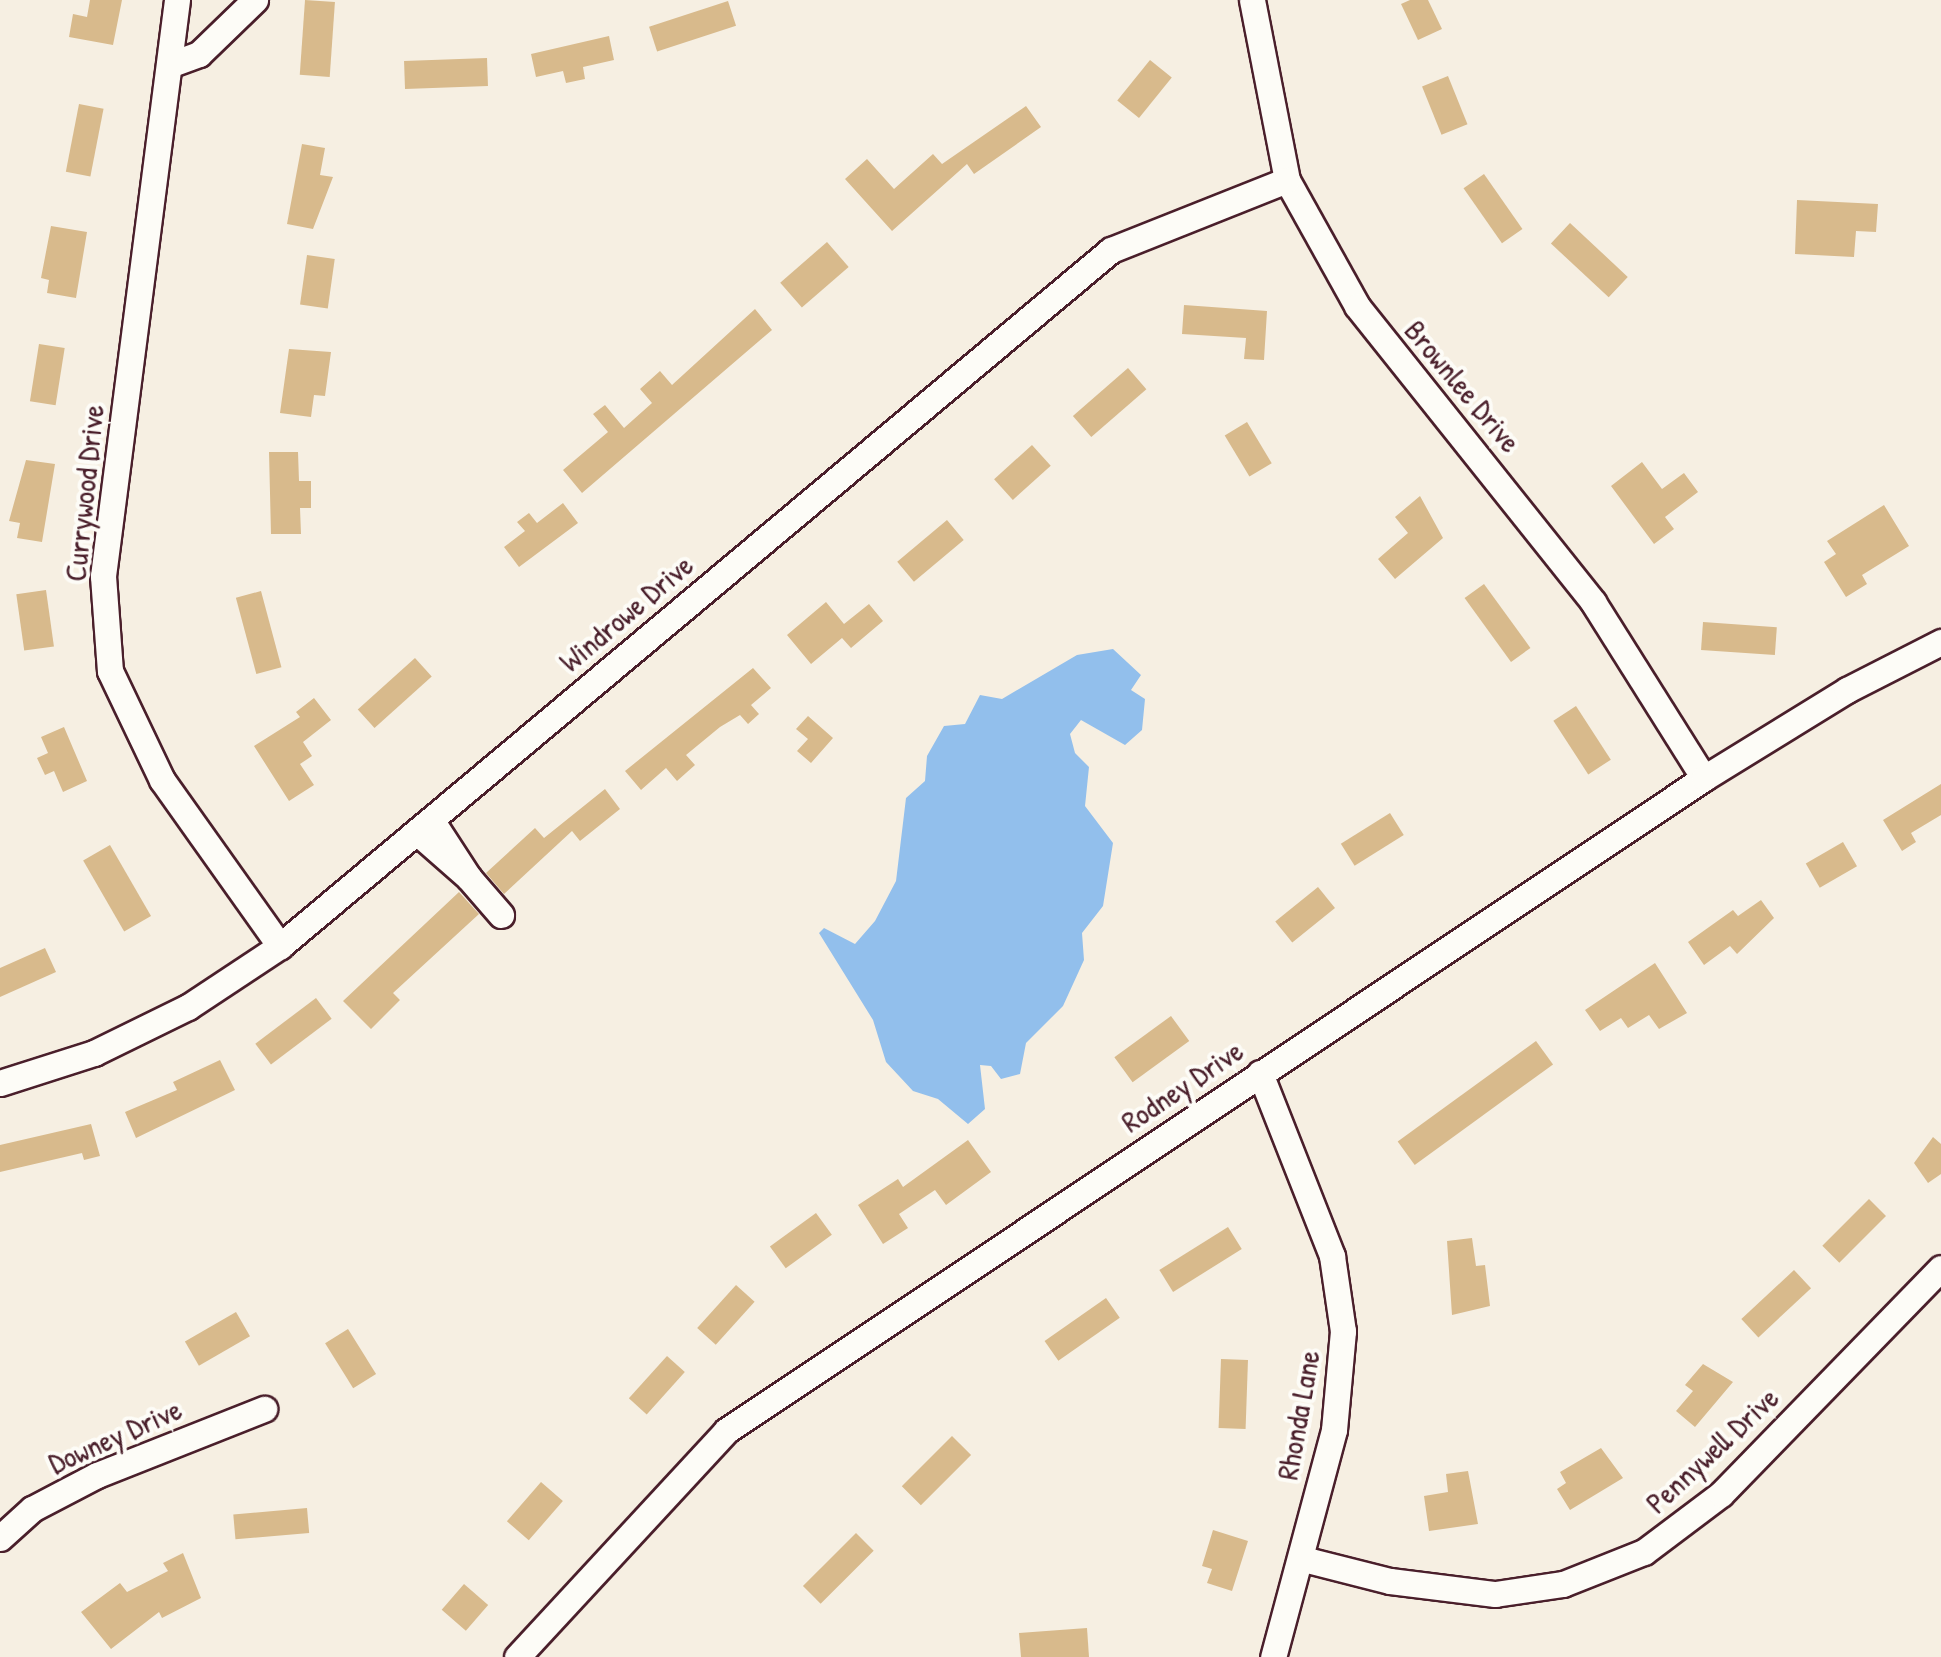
<!DOCTYPE html>
<style>
body{margin:0}
#map{position:relative;width:1941px;height:1657px;overflow:hidden;background:#f6efe2;font-family:"Patrick Hand",sans-serif}
div>[style]{position:absolute}
[style*='--x']{left:calc(var(--x)*1px);top:calc(var(--y)*1px);width:calc(var(--w)*1px);rotate:calc(var(--a)*1deg)}
.water>*{inset:0;background:#92bfec}
.building>*{inset:0;background:#d8ba8c;transform-origin:0 0}
.roads{filter:drop-shadow(2px 0 #4a1f2b) drop-shadow(-2px 0 #4a1f2b) drop-shadow(0 2px #4a1f2b) drop-shadow(0 -2px #4a1f2b)}
.minor>*{height:25px;margin:-12.5px;padding:0 12.5px;transform-origin:12.5px;border-radius:12.5px;background:#fdfcf7}
span{translate:-50% -50%;white-space:nowrap;text-align:center;line-height:1.15;-webkit-text-stroke:8px #fdfcf7;paint-order:stroke}
.street-label{font-size:30px;color:#4a1f2b}
</style>
<div id="map">
<div class="water">
<i style="clip-path:polygon(1113px 649px,1141px 675px,1131px 690px,1145px 699px,1142px 730px,1125px 745px,1081px 720px,1070px 734px,1075px 753px,1089px 767px,1085px 806px,1113px 843px,1103px 906px,1082px 933px,1084px 960px,1063px 1006px,1026px 1043px,1020px 1074px,1001px 1079px,991px 1066px,980px 1065px,985px 1109px,968px 1124px,938px 1099px,913px 1091px,886px 1062px,873px 1020px,819px 933px,824px 928px,855px 944px,875px 921px,896px 881px,906px 798px,925px 781px,927px 756px,944px 726px,965px 724px,980px 695px,1002px 699px,1077px 655px)"></i>
</div>
<div class="building">
<i style="clip-path:polygon(90px 0,122px 0,113px 45px,69px 37px,73px 14px,87px 17px)"></i>
<i style="left:305px;top:0;width:30px;height:75px;rotate:4deg"></i>
<i style="clip-path:polygon(1410px 0,1428px 0,1442px 29px,1418px 40px,1401px 4px)"></i>
<i style="left:728px;top:1px;width:26px;height:83px;rotate:72deg"></i>
<i style="clip-path:polygon(609px 36px,614px 60px,583px 67px,585px 79px,566px 83px,563px 71px,536px 77px,531px 54px)"></i>
<i style="left:487px;top:58px;width:28px;height:83px;rotate:88deg"></i>
<i style="left:1150px;top:60px;width:28px;height:52px;rotate:39deg"></i>
<i style="left:1448px;top:76px;width:52px;height:28px;rotate:68deg"></i>
<i style="left:79px;top:104px;width:25px;height:69px;rotate:11deg"></i>
<i style="clip-path:polygon(1026px 106px,1041px 127px,974px 174px,967px 164px,892px 231px,845px 179px,867px 159px,894px 189px,933px 154px,942px 164px)"></i>
<i style="clip-path:polygon(302px 144px,325px 148px,320px 175px,333px 177px,313px 229px,287px 224px)"></i>
<i style="left:1484px;top:174px;width:67px;height:25px;rotate:55deg"></i>
<i style="clip-path:polygon(1797px 200px,1878px 204px,1876px 232px,1856px 231px,1854px 257px,1795px 254px)"></i>
<i style="left:1570px;top:223px;width:79px;height:28px;rotate:43deg"></i>
<i style="clip-path:polygon(51px 226px,87px 232px,76px 298px,47px 293px,49px 280px,41px 278px)"></i>
<i style="left:827px;top:242px;width:33px;height:62px;rotate:49deg"></i>
<i style="left:307px;top:255px;width:28px;height:50px;rotate:8deg"></i>
<i style="clip-path:polygon(1184px 305px,1267px 311px,1264px 360px,1244px 359px,1246px 338px,1182px 334px)"></i>
<i style="clip-path:polygon(755px 309px,772px 330px,582px 493px,563px 470px,608px 432px,593px 414px,605px 405px,624px 428px,652px 403px,640px 389px,660px 371px,672px 385px)"></i>
<i style="left:39px;top:344px;width:26px;height:58px;rotate:9deg"></i>
<i style="clip-path:polygon(289px 349px,331px 352px,325px 396px,314px 395px,311px 417px,280px 413px)"></i>
<i style="left:1128px;top:368px;width:28px;height:73px;rotate:49deg"></i>
<i style="left:1247px;top:422px;width:48px;height:26px;rotate:59deg"></i>
<i style="left:1032px;top:445px;width:28px;height:51px;rotate:48deg"></i>
<i style="clip-path:polygon(269px 452px,298px 452px,299px 481px,311px 481px,311px 508px,300px 508px,301px 534px,271px 534px)"></i>
<i style="clip-path:polygon(26px 460px,55px 464px,42px 542px,17px 538px,20px 523px,9px 521px)"></i>
<i style="clip-path:polygon(1642px 462px,1662px 489px,1684px 473px,1698px 492px,1665px 517px,1674px 529px,1654px 544px,1611px 486px)"></i>
<i style="clip-path:polygon(1420px 496px,1443px 538px,1395px 579px,1378px 559px,1408px 533px,1395px 517px)"></i>
<i style="clip-path:polygon(563px 503px,578px 523px,519px 567px,504px 547px,525px 531px,517px 522px,529px 513px,537px 523px)"></i>
<i style="clip-path:polygon(1884px 505px,1909px 546px,1862px 575px,1867px 584px,1846px 597px,1824px 562px,1836px 554px,1827px 541px)"></i>
<i style="left:947px;top:520px;width:26px;height:65px;rotate:50deg"></i>
<i style="left:1484px;top:584px;width:79px;height:24px;rotate:54deg"></i>
<i style="left:46px;top:590px;width:57px;height:30px;rotate:82deg"></i>
<i style="left:261px;top:591px;width:79px;height:26px;rotate:75deg"></i>
<i style="clip-path:polygon(826px 602px,844px 624px,869px 604px,883px 621px,851px 648px,842px 638px,811px 664px,787px 635px)"></i>
<i style="left:1703px;top:622px;width:74px;height:28px;rotate:4deg"></i>
<i style="left:415px;top:658px;width:25px;height:77px;rotate:48deg"></i>
<i style="clip-path:polygon(753px 668px,771px 688px,751px 705px,759px 714px,748px 724px,740px 715px,720px 727px,686px 755px,695px 765px,677px 781px,666px 768px,641px 790px,625px 771px)"></i>
<i style="clip-path:polygon(314px 698px,331px 720px,303px 742px,312px 756px,300px 764px,314px 785px,289px 801px,254px 746px,300px 717px,296px 712px)"></i>
<i style="left:1576px;top:706px;width:64px;height:27px;rotate:57deg"></i>
<i style="clip-path:polygon(808px 716px,833px 738px,811px 763px,797px 751px,808px 739px,796px 729px)"></i>
<i style="clip-path:polygon(64px 727px,87px 781px,63px 792px,54px 771px,45px 775px,37px 758px,48px 753px,41px 737px)"></i>
<i style="clip-path:polygon(1941px 784px,1941px 815px,1911px 833px,1916px 842px,1902px 851px,1883px 820px)"></i>
<i style="clip-path:polygon(605px 789px,620px 809px,580px 841px,572px 831px,504px 894px,486px 873px,535px 828px,544px 838px)"></i>
<i style="left:1390px;top:813px;width:26px;height:58px;rotate:58deg"></i>
<i style="left:1843px;top:842px;width:28px;height:43px;rotate:60deg"></i>
<i style="left:110px;top:845px;width:82px;height:31px;rotate:60deg"></i>
<i style="left:1318px;top:887px;width:27px;height:55px;rotate:51deg"></i>
<i style="clip-path:polygon(459px 892px,479px 914px,393px 993px,400px 1000px,371px 1029px,343px 1001px)"></i>
<i style="clip-path:polygon(1761px 900px,1774px 918px,1737px 954px,1730px 946px,1704px 965px,1688px 942px,1733px 910px,1738px 916px)"></i>
<i style="clip-path:polygon(45px 948px,56px 972px,0 997px,0 968px)"></i>
<i style="clip-path:polygon(1655px 963px,1687px 1013px,1659px 1029px,1649px 1015px,1628px 1028px,1621px 1018px,1600px 1031px,1585px 1010px)"></i>
<i style="left:316px;top:998px;width:26px;height:76px;rotate:53deg"></i>
<i style="left:1171px;top:1016px;width:31px;height:70px;rotate:54deg"></i>
<i style="left:1536px;top:1041px;width:29px;height:171px;rotate:54deg"></i>
<i style="clip-path:polygon(220px 1060px,235px 1090px,136px 1138px,125px 1112px,177px 1090px,173px 1082px)"></i>
<i style="clip-path:polygon(91px 1124px,100px 1156px,84px 1160px,82px 1153px,0 1172px,0 1145px)"></i>
<i style="clip-path:polygon(1933px 1137px,1941px 1144px,1941px 1174px,1928px 1183px,1914px 1163px)"></i>
<i style="clip-path:polygon(968px 1140px,991px 1172px,946px 1205px,935px 1190px,899px 1214px,908px 1228px,883px 1244px,858px 1205px,898px 1179px,903px 1187px)"></i>
<i style="left:1869px;top:1199px;width:24px;height:66px;rotate:45deg"></i>
<i style="left:816px;top:1213px;width:27px;height:57px;rotate:54deg"></i>
<i style="left:1228px;top:1227px;width:26px;height:81px;rotate:58deg"></i>
<i style="clip-path:polygon(1472px 1238px,1476px 1266px,1485px 1265px,1490px 1306px,1452px 1315px,1447px 1241px)"></i>
<i style="left:1794px;top:1270px;width:25px;height:72px;rotate:47deg"></i>
<i style="left:736px;top:1285px;width:25px;height:58px;rotate:42deg"></i>
<i style="left:1106px;top:1298px;width:24px;height:75px;rotate:55deg"></i>
<i style="left:236px;top:1312px;width:28px;height:59px;rotate:60deg"></i>
<i style="left:348px;top:1329px;width:53px;height:27px;rotate:58deg"></i>
<i style="left:667px;top:1356px;width:24px;height:57px;rotate:42deg"></i>
<i style="left:1221px;top:1359px;width:27px;height:69px;rotate:2deg"></i>
<i style="clip-path:polygon(1703px 1364px,1733px 1382px,1695px 1427px,1676px 1411px,1693px 1391px,1685px 1385px)"></i>
<i style="left:952px;top:1436px;width:27px;height:71px;rotate:45deg"></i>
<i style="clip-path:polygon(1601px 1448px,1623px 1478px,1570px 1510px,1557px 1489px,1566px 1483px,1560px 1472px)"></i>
<i style="clip-path:polygon(1468px 1471px,1478px 1524px,1429px 1531px,1424px 1496px,1448px 1492px,1446px 1474px)"></i>
<i style="left:541px;top:1482px;width:29px;height:52px;rotate:41deg"></i>
<i style="left:307px;top:1508px;width:25px;height:74px;rotate:85deg"></i>
<i style="clip-path:polygon(1213px 1530px,1248px 1541px,1232px 1591px,1207px 1583px,1212px 1569px,1202px 1566px)"></i>
<i style="left:856px;top:1533px;width:25px;height:75px;rotate:45deg"></i>
<i style="clip-path:polygon(183px 1553px,201px 1598px,162px 1618px,159px 1612px,111px 1649px,81px 1612px,120px 1583px,127px 1592px,168px 1571px,163px 1563px)"></i>
<i style="left:464px;top:1584px;width:32px;height:34px;rotate:41deg"></i>
<i style="clip-path:polygon(1087px 1628px,1089px 1657px,1021px 1657px,1019px 1633px)"></i>
</div>
<div class="roads">
<div class="minor">
<i style="--x:177;--y:0;--w:581;--a:97.32"></i>
<i style="--x:103;--y:576;--w:95;--a:85.8"></i>
<i style="--x:110;--y:671;--w:121;--a:64.5"></i>
<i style="--x:162;--y:780;--w:204;--a:54.6"></i>
<i style="--x:1252;--y:0;--w:183;--a:79"></i>
<i style="--x:1287;--y:180;--w:144;--a:60.9"></i>
<i style="--x:1357;--y:306;--w:379;--a:51.4"></i>
<i style="--x:1593;--y:602;--w:208;--a:57.8"></i>
<i style="--x:169;--y:65;--w:32;--a:-20"></i>
<i style="--x:199;--y:54;--w:78;--a:-44"></i>
<i style="--x:418;--y:833;--w:68;--a:41.4"></i>
<i style="--x:469;--y:878;--w:68;--a:-123"></i>
<i style="--x:469;--y:878;--w:49;--a:49.1"></i>
<i style="--x:1260;--y:1073;--w:197;--a:68.5"></i>
<i style="--x:1332;--y:1256;--w:76;--a:81.7"></i>
<i style="--x:1343;--y:1331;--w:99;--a:95.2"></i>
<i style="--x:1334;--y:1430;--w:235;--a:105"></i>
<i style="--x:0;--y:1083;--w:99;--a:-17.7"></i>
<i style="--x:94;--y:1053;--w:105;--a:-26.1"></i>
<i style="--x:188;--y:1007;--w:110;--a:-33.5"></i>
<i style="--x:280;--y:946;--w:1084;--a:-39.95"></i>
<i style="--x:1111;--y:250;--w:189;--a:-21.7"></i>
<i style="--x:0;--y:1538;--w:43;--a:-42.2"></i>
<i style="--x:32;--y:1509;--w:73;--a:-27.6"></i>
<i style="--x:97;--y:1475;--w:180;--a:-21.6"></i>
<i style="--x:1303;--y:1559;--w:90;--a:14.2"></i>
<i style="--x:1390;--y:1581;--w:106;--a:7.1"></i>
<i style="--x:1495;--y:1594;--w:69;--a:-8.4"></i>
<i style="--x:1563;--y:1584;--w:87;--a:-21.6"></i>
<i style="--x:1644;--y:1552;--w:96;--a:-37"></i>
<i style="--x:1721;--y:1494;--w:315;--a:-45.8"></i>
<i style="--x:517;--y:1657;--w:308;--a:-47.2"></i>
<i style="--x:726;--y:1431;--w:1176;--a:-33.73"></i>
<i style="--x:1704;--y:778;--w:168;--a:-31.6"></i>
<i style="--x:1847;--y:690;--w:106;--a:-27.1"></i>
</div>
</div>
<div class="street-label">
<span style="left:1463px;top:386px;rotate:50deg">Brownlee Drive</span>
<span style="left:84px;top:493px;rotate:-84deg">Currywood Drive</span>
<span style="left:626px;top:613px;rotate:-40deg">Windrowe Drive</span>
<span style="left:1182px;top:1086px;rotate:-34deg">Rodney Drive</span>
<span style="left:1298px;top:1415px;rotate:-80deg">Rhonda Lane</span>
<span style="left:115px;top:1436px;rotate:-24deg">Downey Drive</span>
<span style="left:1712px;top:1450px;rotate:-43deg">Pennywell Drive</span>
</div>
</div>
